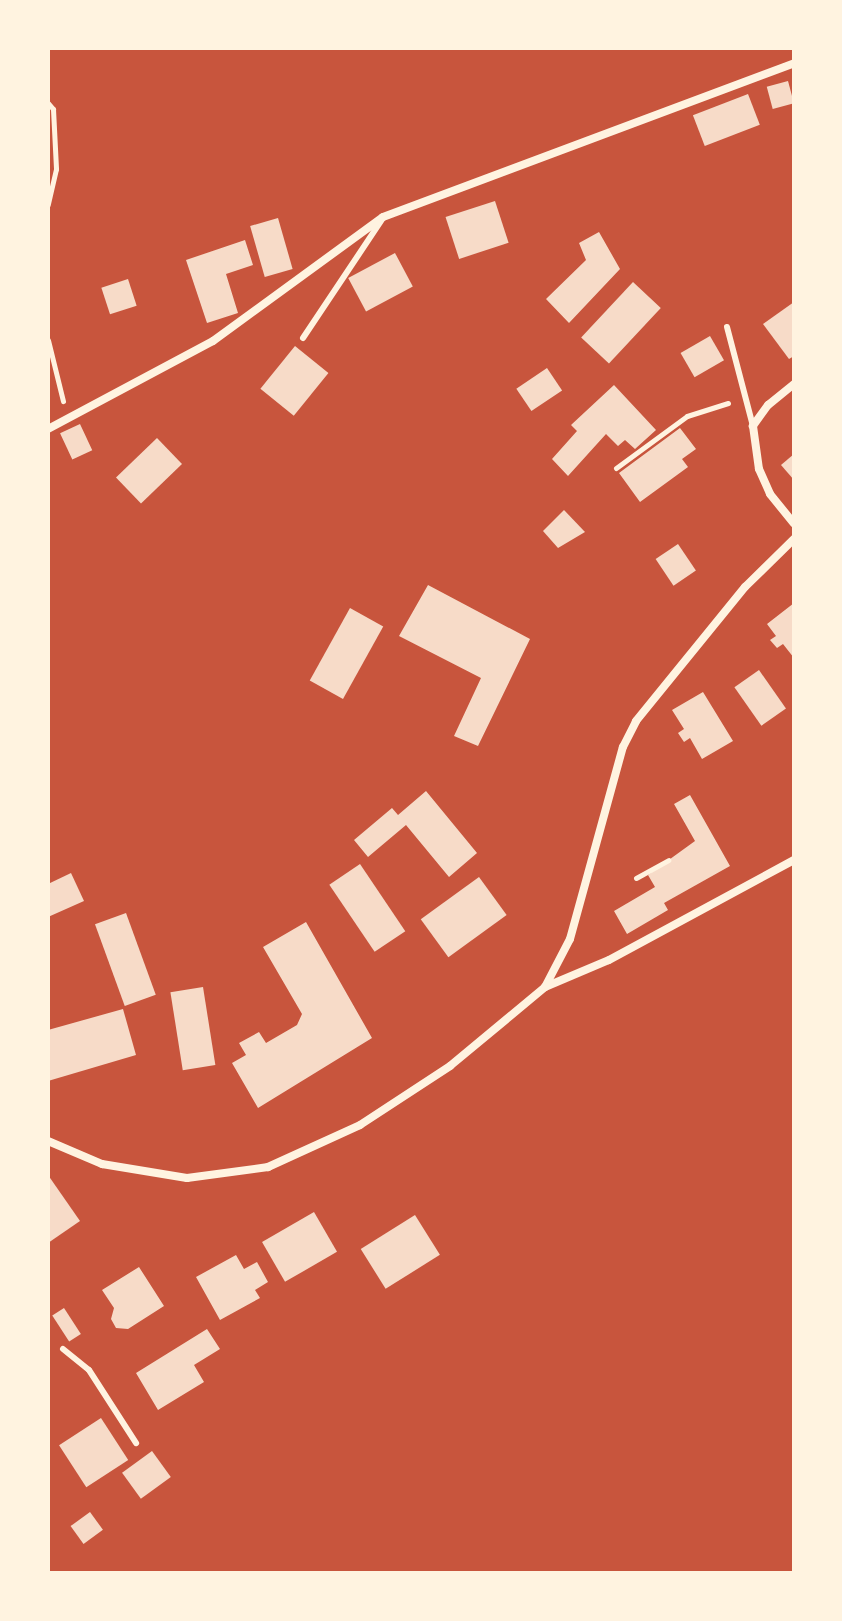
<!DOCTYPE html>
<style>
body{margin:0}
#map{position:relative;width:842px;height:1621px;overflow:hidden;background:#c8553d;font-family:"Nunito Sans",sans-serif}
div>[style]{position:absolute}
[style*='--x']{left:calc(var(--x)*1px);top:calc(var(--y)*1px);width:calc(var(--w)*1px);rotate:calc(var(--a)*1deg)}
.building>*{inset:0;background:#f7dbc8;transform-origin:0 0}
.path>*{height:5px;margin:-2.5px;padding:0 2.5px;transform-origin:2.5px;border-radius:2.5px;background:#fff3e0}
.service>*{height:6px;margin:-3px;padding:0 3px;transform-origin:3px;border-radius:3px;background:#fff3e0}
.minor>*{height:8px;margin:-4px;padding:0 4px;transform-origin:4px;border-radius:4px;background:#fff3e0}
span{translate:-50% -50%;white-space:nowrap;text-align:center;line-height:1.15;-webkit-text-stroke:6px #fff3e0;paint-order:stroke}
.frame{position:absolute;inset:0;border:50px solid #fff3e0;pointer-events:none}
</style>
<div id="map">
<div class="building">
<i style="left:788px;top:81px;width:23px;height:22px;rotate:75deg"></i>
<i style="left:748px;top:94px;width:33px;height:59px;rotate:69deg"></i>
<i style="left:495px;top:201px;width:44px;height:52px;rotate:72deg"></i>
<i style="left:278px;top:218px;width:53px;height:29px;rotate:74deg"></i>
<i style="clip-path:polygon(599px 232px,620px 269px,569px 323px,546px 299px,586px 260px,579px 243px)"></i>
<i style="clip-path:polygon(245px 240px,253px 265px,226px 274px,238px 313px,207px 323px,186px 260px)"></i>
<i style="left:395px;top:253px;width:38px;height:53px;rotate:62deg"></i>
<i style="left:128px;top:279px;width:28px;height:28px;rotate:72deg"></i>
<i style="left:633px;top:282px;width:38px;height:76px;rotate:43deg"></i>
<i style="clip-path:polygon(794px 302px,794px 356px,789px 359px,763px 324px)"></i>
<i style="left:710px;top:336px;width:28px;height:34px;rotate:60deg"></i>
<i style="left:295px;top:346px;width:43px;height:55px;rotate:39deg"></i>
<i style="left:547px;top:368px;width:27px;height:37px;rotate:56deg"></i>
<i style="clip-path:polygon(614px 385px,656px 430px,635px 449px,625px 440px,618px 446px,606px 434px,568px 476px,552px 459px,577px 431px,571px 425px)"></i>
<i style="left:80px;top:424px;width:29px;height:22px;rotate:65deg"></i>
<i style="clip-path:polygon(680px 428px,696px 449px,682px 459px,688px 467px,640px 502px,619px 473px)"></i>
<i style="left:157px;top:438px;width:36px;height:57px;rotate:46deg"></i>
<i style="clip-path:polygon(794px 454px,794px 480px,781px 465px)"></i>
<i style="clip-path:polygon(564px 510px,585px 532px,558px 548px,543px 531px)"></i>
<i style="left:678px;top:544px;width:32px;height:27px;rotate:56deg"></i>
<i style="clip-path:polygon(428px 585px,530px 639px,478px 746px,454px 736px,481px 678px,399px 636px)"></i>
<i style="clip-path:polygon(794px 603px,794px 658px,783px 644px,777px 648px,770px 640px,776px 636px,767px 624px)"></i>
<i style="left:350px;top:608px;width:38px;height:83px;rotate:29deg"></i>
<i style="left:759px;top:670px;width:47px;height:30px;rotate:55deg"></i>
<i style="clip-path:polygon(703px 692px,733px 741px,702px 759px,690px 738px,684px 742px,678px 733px,684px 729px,672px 710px)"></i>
<i style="clip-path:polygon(426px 791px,477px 853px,449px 877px,406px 825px,368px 857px,354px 840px,392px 808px,398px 815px)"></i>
<i style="clip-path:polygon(690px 795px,730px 866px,664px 903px,668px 910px,627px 934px,614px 911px,655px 887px,648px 875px,695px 841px,674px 804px)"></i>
<i style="left:360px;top:864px;width:81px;height:37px;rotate:56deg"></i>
<i style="clip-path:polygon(71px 873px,84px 901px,48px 917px,48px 884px)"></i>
<i style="left:479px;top:877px;width:47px;height:72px;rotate:54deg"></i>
<i style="left:126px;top:913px;width:87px;height:33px;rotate:70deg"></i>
<i style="clip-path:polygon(306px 922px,372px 1038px,258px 1108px,232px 1063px,246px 1055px,239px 1043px,259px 1032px,266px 1043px,297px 1025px,302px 1014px,263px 947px)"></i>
<i style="left:203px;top:987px;width:79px;height:33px;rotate:81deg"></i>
<i style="clip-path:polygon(123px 1009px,136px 1055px,48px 1081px,48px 1030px)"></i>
<i style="clip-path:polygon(48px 1175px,80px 1221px,48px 1243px)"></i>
<i style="left:314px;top:1212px;width:46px;height:60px;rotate:60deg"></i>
<i style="left:415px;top:1215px;width:47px;height:64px;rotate:58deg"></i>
<i style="clip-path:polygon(236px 1255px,244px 1269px,257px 1262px,268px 1282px,255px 1290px,260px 1298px,220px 1320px,196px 1277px)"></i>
<i style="clip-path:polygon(139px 1267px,164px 1306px,128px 1329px,116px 1328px,111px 1319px,114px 1308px,102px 1290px)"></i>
<i style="left:64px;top:1308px;width:31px;height:14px;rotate:57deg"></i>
<i style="clip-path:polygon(207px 1329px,220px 1349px,194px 1365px,204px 1382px,158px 1410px,136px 1373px)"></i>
<i style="left:101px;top:1418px;width:50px;height:50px;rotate:57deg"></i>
<i style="left:152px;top:1451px;width:32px;height:37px;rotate:54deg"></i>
<i style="left:90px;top:1512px;width:22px;height:24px;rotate:54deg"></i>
</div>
<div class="path">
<i style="--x:48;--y:103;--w:8;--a:50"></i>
<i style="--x:53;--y:109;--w:60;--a:87.1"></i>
<i style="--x:56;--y:169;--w:37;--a:103"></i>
<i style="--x:48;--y:340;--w:63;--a:76.2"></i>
<i style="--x:616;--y:468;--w:88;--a:-36.2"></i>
<i style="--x:687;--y:416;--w:43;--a:-17.6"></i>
<i style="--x:636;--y:878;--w:37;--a:-29"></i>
</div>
<div class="service">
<i style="--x:727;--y:327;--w:102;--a:75.3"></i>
<i style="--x:303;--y:338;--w:141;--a:-56.3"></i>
<i style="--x:63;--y:1349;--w:33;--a:39"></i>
<i style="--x:89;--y:1370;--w:87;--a:57.2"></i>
</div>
<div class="minor">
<i style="--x:794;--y:384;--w:33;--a:141"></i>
<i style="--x:768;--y:405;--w:26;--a:126"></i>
<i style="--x:753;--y:426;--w:43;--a:82.1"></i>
<i style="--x:759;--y:469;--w:27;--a:66"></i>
<i style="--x:770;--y:494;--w:38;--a:51"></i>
<i style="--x:48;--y:429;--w:187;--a:-28.1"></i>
<i style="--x:213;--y:341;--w:210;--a:-36.1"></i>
<i style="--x:383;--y:217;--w:439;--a:-20.5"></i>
<i style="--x:545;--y:987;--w:69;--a:-22.9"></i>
<i style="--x:609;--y:960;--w:210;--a:-28.4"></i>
<i style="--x:48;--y:1141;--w:59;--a:23.1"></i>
<i style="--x:102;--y:1164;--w:86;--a:9.4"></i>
<i style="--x:187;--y:1178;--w:82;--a:-7.7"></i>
<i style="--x:268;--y:1167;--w:101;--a:-24.5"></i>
<i style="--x:360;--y:1125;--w:108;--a:-33.2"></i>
<i style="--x:450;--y:1066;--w:124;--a:-39.7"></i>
<i style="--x:545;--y:987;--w:54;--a:-62.5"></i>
<i style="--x:570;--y:939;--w:199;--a:-74.6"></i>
<i style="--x:623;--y:747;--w:29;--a:-63"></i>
<i style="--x:636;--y:721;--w:173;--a:-50.9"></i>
<i style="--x:745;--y:587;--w:69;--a:-44.4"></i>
</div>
<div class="frame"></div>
</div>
